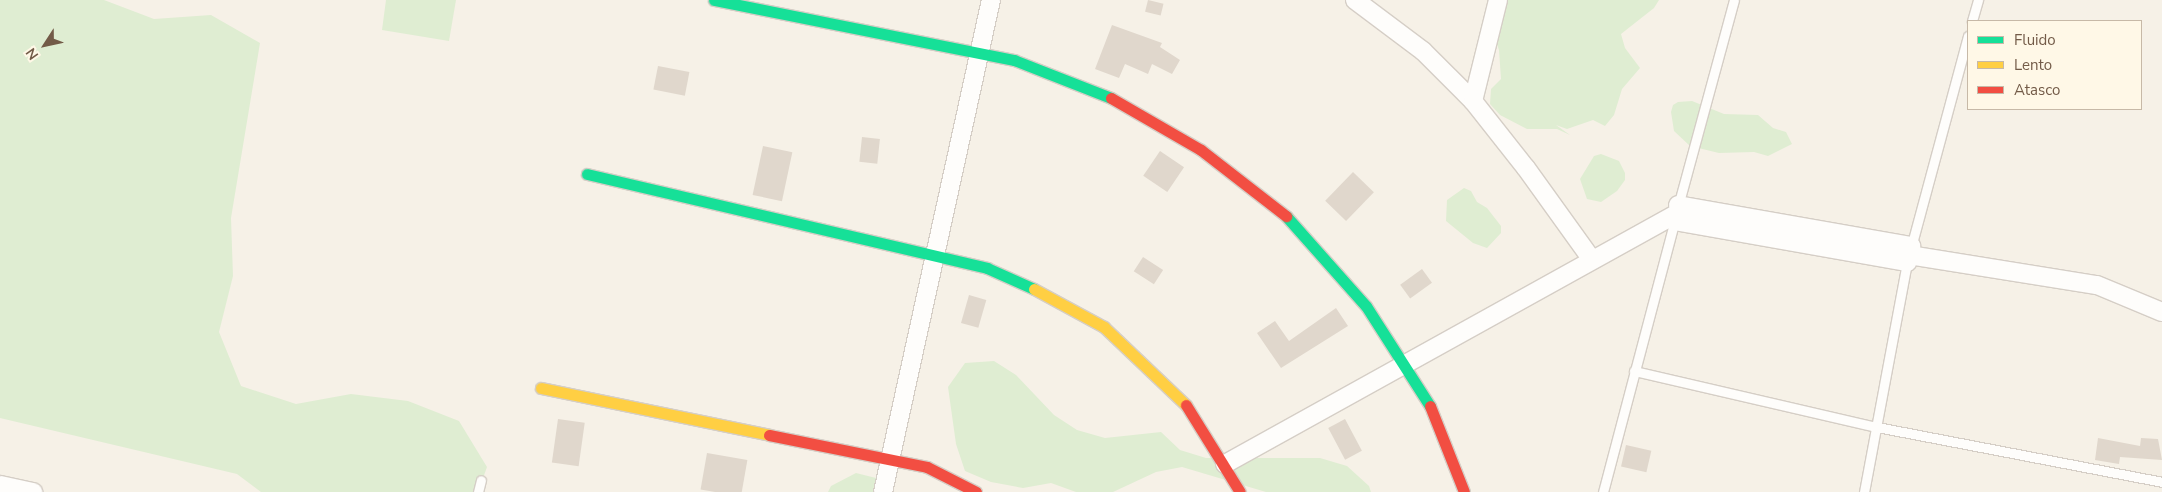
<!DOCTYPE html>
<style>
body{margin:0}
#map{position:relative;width:2162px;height:492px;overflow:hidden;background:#f6f1e7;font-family:"Nunito Sans",sans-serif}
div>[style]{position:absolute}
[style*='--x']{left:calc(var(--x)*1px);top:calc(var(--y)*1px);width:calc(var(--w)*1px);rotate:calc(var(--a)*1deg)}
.green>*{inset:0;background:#dfedd2}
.building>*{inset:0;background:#e0d7cc;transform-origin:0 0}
.roads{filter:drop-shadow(1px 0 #d5cec6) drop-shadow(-1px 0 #d5cec6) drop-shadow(0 1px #d5cec6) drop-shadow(0 -1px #d5cec6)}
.lane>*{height:9px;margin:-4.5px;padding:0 4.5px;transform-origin:4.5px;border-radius:4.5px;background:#fefdfb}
.street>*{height:18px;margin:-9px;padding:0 9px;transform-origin:9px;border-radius:9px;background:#fefdfb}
.fast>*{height:11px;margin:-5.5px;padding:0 5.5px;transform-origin:5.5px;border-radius:5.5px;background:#16e098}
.slow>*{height:11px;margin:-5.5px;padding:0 5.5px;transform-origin:5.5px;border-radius:5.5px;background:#ffcf43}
.jam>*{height:11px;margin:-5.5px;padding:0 5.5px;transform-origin:5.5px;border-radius:5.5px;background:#f24e42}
span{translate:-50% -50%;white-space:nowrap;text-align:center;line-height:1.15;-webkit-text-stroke:4px #fff8e7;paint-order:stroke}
.legend{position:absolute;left:1967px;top:20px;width:175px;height:90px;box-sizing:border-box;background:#fff8e7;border:1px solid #c7b9a7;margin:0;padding:6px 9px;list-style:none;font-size:15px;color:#735b48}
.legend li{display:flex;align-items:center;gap:10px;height:25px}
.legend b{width:25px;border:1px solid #c7b9a7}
.north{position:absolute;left:20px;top:20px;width:50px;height:50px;-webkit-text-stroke:4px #fff8e7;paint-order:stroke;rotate:235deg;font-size:14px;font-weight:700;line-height:20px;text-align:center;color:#735b48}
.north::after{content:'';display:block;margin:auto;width:18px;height:22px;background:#735b48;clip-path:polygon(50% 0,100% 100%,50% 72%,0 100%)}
</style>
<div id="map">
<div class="green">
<i style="clip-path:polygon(0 0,104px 0,154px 19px,211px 15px,260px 43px,231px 218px,233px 276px,219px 332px,241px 386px,296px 404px,351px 394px,408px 401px,459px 421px,487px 467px,478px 492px,261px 492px,237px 474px,0 418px)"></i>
<i style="clip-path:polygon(386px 0,456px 0,449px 41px,382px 30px)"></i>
<i style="clip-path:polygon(1497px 0,1659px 0,1654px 8px,1621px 34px,1625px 48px,1640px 68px,1622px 89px,1614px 115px,1605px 126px,1593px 120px,1567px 129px,1556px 125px,1570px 135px,1557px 129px,1527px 129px,1500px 115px,1490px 104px,1491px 89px,1501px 79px,1499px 50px,1489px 22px)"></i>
<i style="clip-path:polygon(1692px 101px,1724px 114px,1758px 115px,1773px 128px,1786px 132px,1792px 144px,1768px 156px,1754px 152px,1719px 153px,1690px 146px,1674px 131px,1671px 112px,1673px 105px,1678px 102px)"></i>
<i style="clip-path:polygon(1601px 154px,1619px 161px,1625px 173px,1625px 180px,1617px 191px,1601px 202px,1587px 199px,1580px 179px,1594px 156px)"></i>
<i style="clip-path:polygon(1464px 188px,1471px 191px,1477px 202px,1487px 208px,1501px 226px,1501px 233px,1487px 248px,1473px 243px,1446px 221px,1447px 200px)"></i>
<i style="clip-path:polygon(994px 361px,1016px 375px,1054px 415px,1077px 430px,1105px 438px,1161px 432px,1180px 450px,1206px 458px,1320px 458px,1347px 466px,1369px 486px,1371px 492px,1266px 492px,1182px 467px,1156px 472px,1113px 492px,1076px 492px,1051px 483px,1023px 488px,991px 482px,965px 471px,956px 444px,948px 387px,965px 363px)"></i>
<i style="clip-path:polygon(856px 473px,884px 480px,892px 492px,828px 492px,831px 486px)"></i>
</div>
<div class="building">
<i style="left:1148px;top:0;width:16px;height:12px;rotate:14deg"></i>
<i style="clip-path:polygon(1112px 25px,1162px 43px,1160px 47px,1180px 60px,1172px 74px,1152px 64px,1148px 74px,1125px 64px,1119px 78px,1095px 69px)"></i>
<i style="left:658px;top:66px;width:32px;height:24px;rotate:11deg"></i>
<i style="left:862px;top:137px;width:18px;height:25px;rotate:6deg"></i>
<i style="left:763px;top:146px;width:30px;height:50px;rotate:12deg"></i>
<i style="left:1160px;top:151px;width:29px;height:30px;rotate:34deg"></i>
<i style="left:1353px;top:172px;width:29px;height:40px;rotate:44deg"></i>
<i style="left:1143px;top:257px;width:24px;height:17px;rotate:33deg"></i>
<i style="left:1422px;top:269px;width:17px;height:27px;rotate:54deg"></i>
<i style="left:969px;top:295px;width:18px;height:29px;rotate:16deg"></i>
<i style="clip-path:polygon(1336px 308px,1348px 326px,1281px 368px,1257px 333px,1275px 321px,1289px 341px)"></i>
<i style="left:558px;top:419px;width:27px;height:44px;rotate:8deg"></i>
<i style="left:1345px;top:419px;width:36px;height:19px;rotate:62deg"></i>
<i style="clip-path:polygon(2098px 438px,2140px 446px,2141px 438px,2158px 439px,2162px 460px,2120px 457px,2119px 464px,2095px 460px)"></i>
<i style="left:1626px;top:445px;width:26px;height:22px;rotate:13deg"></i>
<i style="left:707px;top:453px;width:41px;height:37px;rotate:10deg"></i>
</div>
<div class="roads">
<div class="lane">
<i style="--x:1972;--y:21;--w:22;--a:-74"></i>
<i style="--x:1678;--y:206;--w:213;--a:-74.8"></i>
<i style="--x:1634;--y:371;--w:249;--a:13"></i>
<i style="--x:1877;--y:427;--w:290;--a:10.9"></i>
<i style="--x:478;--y:492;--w:12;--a:-76"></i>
<i style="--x:1603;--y:492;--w:282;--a:-75.2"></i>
<i style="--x:1864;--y:492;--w:234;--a:-79.4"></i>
<i style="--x:1907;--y:262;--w:234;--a:-74.9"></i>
</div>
<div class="street">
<i style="--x:1355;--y:0;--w:85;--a:36.9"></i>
<i style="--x:1423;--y:51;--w:71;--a:45"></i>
<i style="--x:1473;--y:101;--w:85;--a:51.7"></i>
<i style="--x:1526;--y:168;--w:113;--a:54.3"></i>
<i style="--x:1473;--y:101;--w:104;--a:-76.1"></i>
<i style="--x:1678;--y:205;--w:237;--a:10"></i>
<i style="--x:1674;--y:221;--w:237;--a:10"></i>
<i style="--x:1909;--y:255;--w:190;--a:9.1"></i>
<i style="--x:2097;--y:285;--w:70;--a:22.6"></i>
<i style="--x:1225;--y:464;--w:516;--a:-29"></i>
<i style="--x:0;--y:485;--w:34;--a:12"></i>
<i style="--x:883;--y:492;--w:504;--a:-77.62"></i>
</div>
<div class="fast">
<i style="--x:714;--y:0;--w:306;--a:11.3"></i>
<i style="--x:1014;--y:60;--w:104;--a:21.4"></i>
<i style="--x:587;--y:174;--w:411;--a:13.2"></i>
<i style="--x:987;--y:268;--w:51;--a:24.1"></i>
<i style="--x:1286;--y:216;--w:120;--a:48.4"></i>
<i style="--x:1366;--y:306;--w:119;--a:57.4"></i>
</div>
<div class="slow">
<i style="--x:1034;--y:289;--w:80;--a:28.5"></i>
<i style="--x:1104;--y:327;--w:113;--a:43.6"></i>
<i style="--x:541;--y:388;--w:233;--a:11.6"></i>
</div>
<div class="jam">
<i style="--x:1111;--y:98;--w:104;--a:30"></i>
<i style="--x:1201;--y:150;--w:108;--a:37.8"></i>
<i style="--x:1186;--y:405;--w:102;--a:58.2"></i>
<i style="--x:1430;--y:406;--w:92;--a:68.4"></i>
<i style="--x:769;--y:435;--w:161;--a:11.4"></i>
<i style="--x:927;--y:467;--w:55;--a:27"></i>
</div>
</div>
<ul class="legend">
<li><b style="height:6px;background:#16e098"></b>Fluido</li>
<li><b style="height:6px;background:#ffcf43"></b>Lento</li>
<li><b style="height:6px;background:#f24e42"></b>Atasco</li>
</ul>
<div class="north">N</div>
</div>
